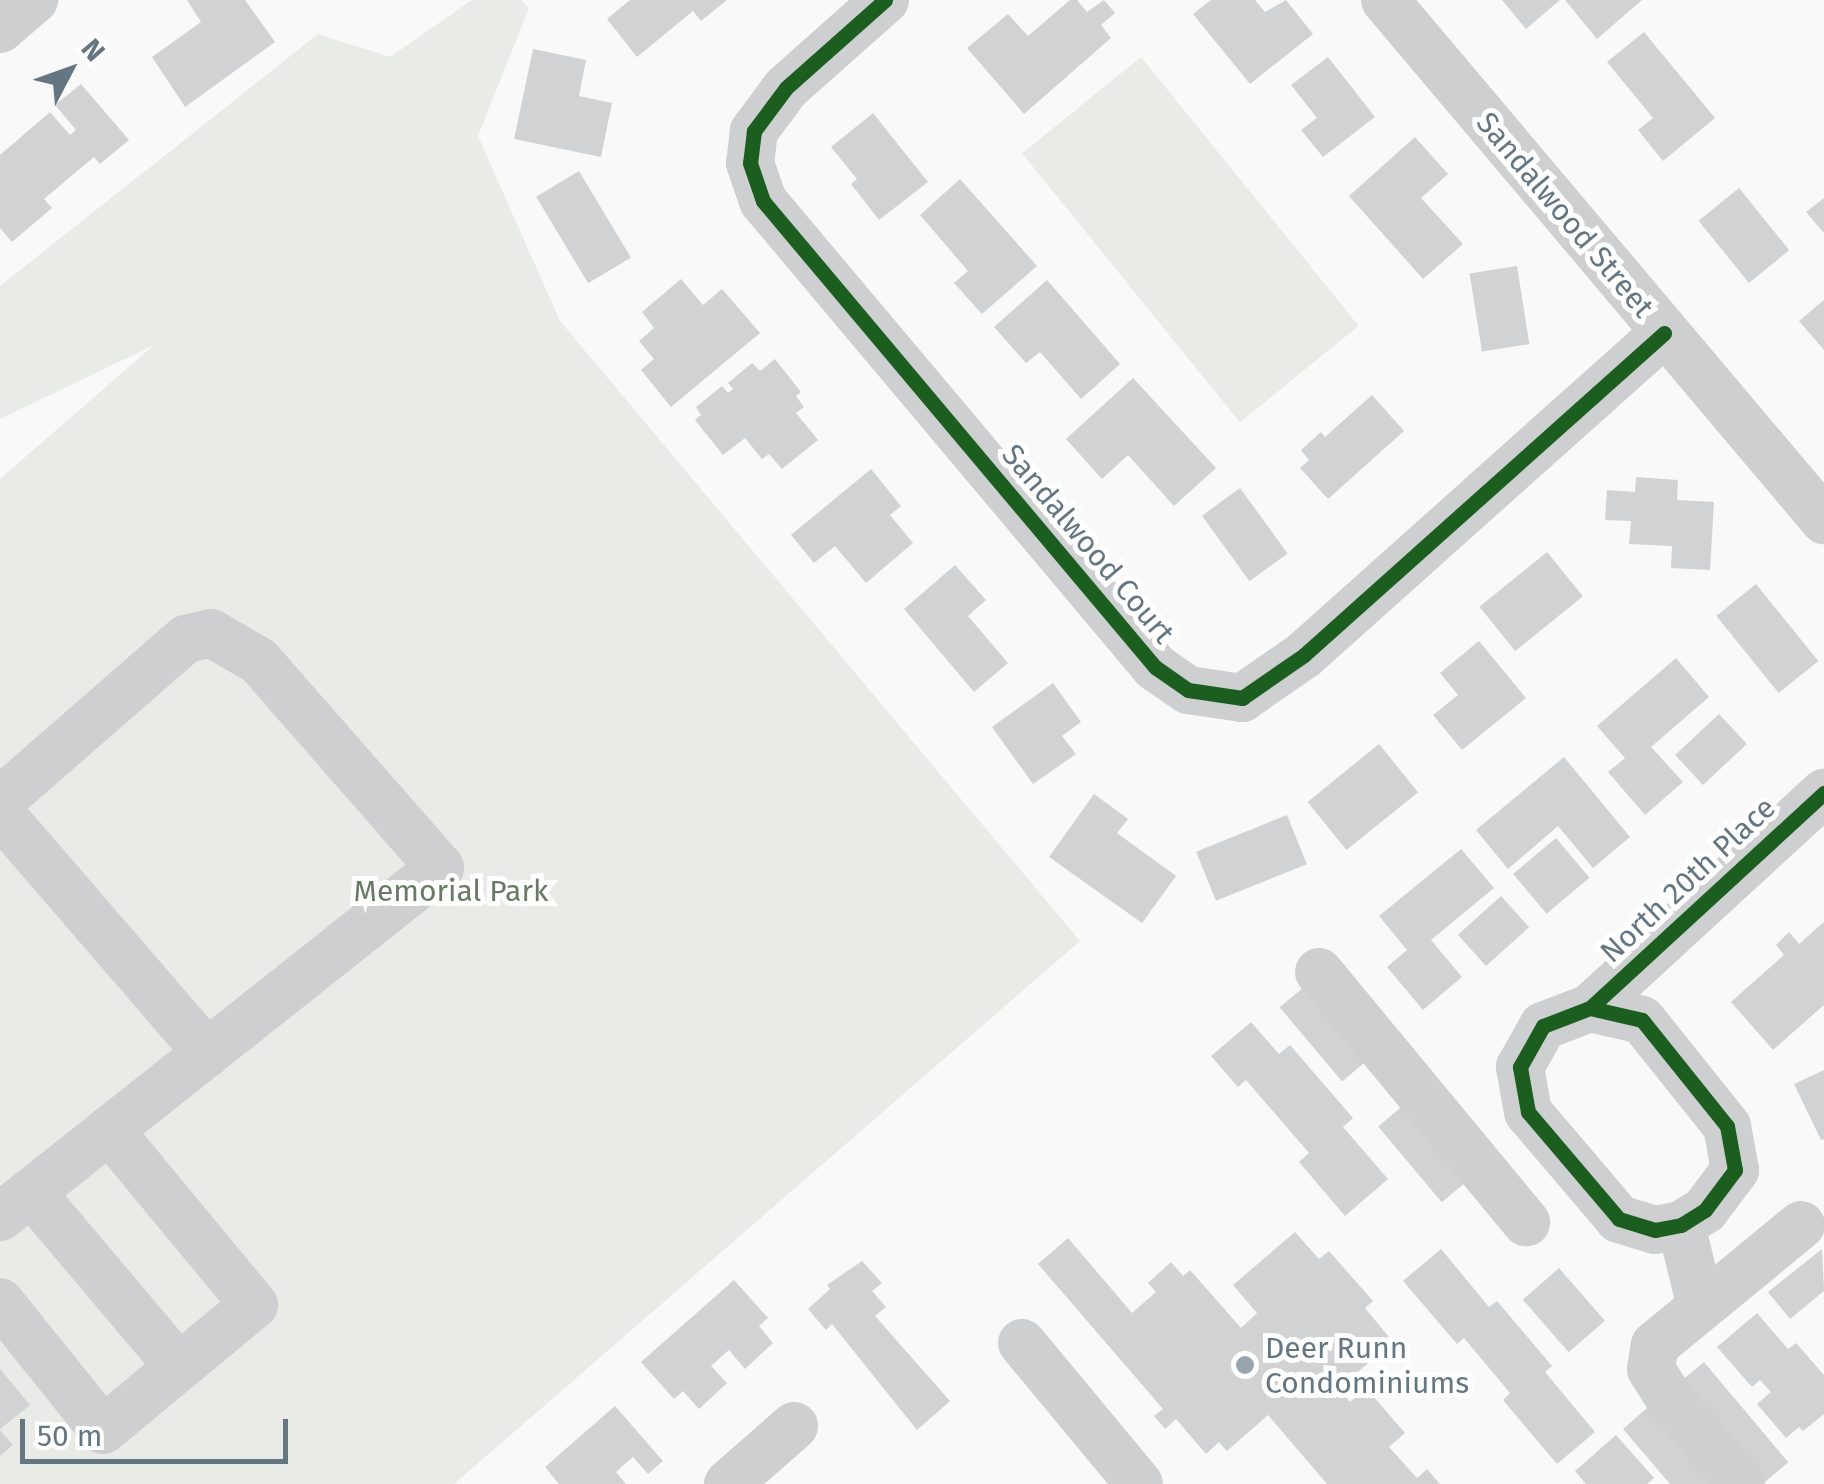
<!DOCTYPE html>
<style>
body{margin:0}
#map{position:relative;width:1824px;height:1484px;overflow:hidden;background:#f9f9f9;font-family:"Fira Sans",sans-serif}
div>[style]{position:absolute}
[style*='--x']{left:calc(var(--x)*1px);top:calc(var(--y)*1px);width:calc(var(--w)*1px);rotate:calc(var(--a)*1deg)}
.green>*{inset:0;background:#e8ebe6;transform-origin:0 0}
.building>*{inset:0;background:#d0d2d3;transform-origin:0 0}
.minor>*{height:48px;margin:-24px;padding:0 24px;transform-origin:24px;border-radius:24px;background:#cecfd0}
.cycleway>*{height:15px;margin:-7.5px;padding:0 7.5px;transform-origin:7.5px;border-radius:7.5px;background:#1b5e20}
.dots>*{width:28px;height:28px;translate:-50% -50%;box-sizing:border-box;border:5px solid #fff;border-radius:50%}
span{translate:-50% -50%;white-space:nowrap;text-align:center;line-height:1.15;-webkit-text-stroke:10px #fff;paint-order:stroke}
.street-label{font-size:30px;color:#657683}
.park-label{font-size:30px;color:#687a64}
.poi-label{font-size:30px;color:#657683}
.left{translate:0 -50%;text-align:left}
.north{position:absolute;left:20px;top:20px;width:100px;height:100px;-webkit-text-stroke:8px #fff;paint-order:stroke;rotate:49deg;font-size:28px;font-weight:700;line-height:40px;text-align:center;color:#657683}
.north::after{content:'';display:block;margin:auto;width:35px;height:45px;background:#657683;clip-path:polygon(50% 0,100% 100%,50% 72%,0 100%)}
.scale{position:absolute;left:20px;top:1419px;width:268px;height:45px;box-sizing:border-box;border:5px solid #657683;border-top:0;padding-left:12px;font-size:30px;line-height:35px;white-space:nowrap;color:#657683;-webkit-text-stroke:8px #fff;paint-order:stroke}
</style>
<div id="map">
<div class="green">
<i style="clip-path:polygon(472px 0,521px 0,529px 8px,478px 136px,560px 321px,1080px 941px,454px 1484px,0 1484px,0 479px,154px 345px,0 419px,0 286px,318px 34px,390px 57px)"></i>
<i style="left:1141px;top:57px;width:346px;height:153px;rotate:51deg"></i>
</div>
<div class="building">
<i style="clip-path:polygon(187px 0,245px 0,275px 42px,185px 107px,152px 57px,201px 22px)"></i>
<i style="clip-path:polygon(630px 0,727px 0,701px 21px,693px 11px,637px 57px,607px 19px)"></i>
<i style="clip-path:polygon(1070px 0,1077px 0,1087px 12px,1104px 0,1115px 13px,1101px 25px,1111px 38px,1024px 114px,967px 48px,1008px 14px,1028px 36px)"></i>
<i style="clip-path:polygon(1211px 0,1255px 0,1265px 12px,1286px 0,1313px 34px,1250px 84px,1193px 14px)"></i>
<i style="clip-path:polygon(1502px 0,1560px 0,1526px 29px)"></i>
<i style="clip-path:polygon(1565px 0,1642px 0,1597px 39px)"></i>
<i style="clip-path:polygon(1644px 32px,1715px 118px,1663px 161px,1638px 130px,1653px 118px,1607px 62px)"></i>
<i style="clip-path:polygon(533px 49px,586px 60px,579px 96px,612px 103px,601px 157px,514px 139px)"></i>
<i style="clip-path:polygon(1328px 57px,1375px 117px,1323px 157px,1301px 130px,1317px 118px,1291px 85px)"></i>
<i style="clip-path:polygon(81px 84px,129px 140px,100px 164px,94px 157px,44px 199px,52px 208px,12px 242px,0 228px,0 155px,50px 112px,70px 135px,76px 130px,55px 105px)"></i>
<i style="clip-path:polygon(873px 113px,928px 182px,879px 220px,851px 184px,857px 179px,831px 147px)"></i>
<i style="clip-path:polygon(1415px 137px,1448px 174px,1421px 198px,1463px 244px,1423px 279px,1349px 196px)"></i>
<i style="left:579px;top:171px;width:101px;height:50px;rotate:59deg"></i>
<i style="clip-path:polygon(960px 179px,1037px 266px,982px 314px,954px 283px,968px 271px,920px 215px)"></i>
<i style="left:1739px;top:188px;width:80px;height:52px;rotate:51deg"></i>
<i style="clip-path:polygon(1824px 198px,1824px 233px,1806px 212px)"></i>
<i style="left:1517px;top:266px;width:79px;height:48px;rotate:81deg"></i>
<i style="clip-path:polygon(681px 279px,703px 305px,722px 289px,760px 333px,671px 407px,641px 370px,654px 359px,639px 341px,654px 328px,642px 312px)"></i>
<i style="clip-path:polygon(1047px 280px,1120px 364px,1081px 399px,1040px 352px,1026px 363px,994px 327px)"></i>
<i style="clip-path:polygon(1824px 300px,1824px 350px,1799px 321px)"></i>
<i style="clip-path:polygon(775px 359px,801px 392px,796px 396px,804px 407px,796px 413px,818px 440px,782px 469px,769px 454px,762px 459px,745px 438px,723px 455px,695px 420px,701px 415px,696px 407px,722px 386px,728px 393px,733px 389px,728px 383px,752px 363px,760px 371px)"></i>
<i style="clip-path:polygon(1133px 378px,1216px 468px,1174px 506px,1128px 455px,1102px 479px,1066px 439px)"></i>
<i style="clip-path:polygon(1372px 395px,1404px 431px,1328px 499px,1300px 468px,1309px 460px,1301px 450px,1321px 432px,1325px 437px)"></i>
<i style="clip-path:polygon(871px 469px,901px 506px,890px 515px,913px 543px,866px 583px,835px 546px,814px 563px,791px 535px)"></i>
<i style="clip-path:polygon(1636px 477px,1678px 480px,1677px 500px,1714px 502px,1710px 570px,1671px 568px,1672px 546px,1629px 544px,1631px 521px,1605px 520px,1607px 490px,1635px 492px)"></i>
<i style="left:1240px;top:488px;width:81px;height:47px;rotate:54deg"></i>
<i style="left:1547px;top:552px;width:57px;height:87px;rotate:51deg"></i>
<i style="clip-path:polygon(955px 565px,986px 600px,968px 616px,1008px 663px,974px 692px,904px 609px)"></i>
<i style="left:1756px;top:584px;width:99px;height:51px;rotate:51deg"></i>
<i style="clip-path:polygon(1479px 641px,1526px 698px,1462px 750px,1433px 715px,1458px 695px,1440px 673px)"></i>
<i style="clip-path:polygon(1676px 658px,1709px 697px,1651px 747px,1683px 782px,1645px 815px,1608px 772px,1625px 758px,1597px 726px)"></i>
<i style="clip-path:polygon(1053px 683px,1081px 722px,1062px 736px,1076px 754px,1033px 784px,992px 727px)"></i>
<i style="left:1719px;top:714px;width:41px;height:60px;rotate:47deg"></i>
<i style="left:1379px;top:744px;width:62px;height:92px;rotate:51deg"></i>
<i style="clip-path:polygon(1564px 757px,1630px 837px,1593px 868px,1558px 826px,1508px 869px,1476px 830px)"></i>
<i style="clip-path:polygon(1094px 794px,1128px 819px,1117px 833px,1176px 876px,1142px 923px,1049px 857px)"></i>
<i style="left:1287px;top:815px;width:53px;height:98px;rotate:68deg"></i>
<i style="left:1556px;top:838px;width:52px;height:56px;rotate:50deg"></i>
<i style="clip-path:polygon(1461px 849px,1494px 888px,1431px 940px,1462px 977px,1423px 1010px,1387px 967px,1407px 950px,1379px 916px)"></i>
<i style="left:1501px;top:896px;width:42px;height:58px;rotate:48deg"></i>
<i style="clip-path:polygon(1824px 922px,1824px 1005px,1773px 1050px,1731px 1002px,1784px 955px,1776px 945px,1789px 932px,1799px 944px)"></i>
<i style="left:1305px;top:986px;width:97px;height:33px;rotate:50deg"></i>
<i style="clip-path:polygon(1251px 1022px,1279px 1054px,1290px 1045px,1353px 1118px,1343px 1127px,1388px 1179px,1345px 1216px,1299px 1162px,1309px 1153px,1246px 1080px,1238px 1087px,1211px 1056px)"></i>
<i style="clip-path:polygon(1824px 1070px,1824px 1139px,1821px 1140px,1794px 1084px)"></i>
<i style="left:1405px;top:1104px;width:99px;height:35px;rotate:50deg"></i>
<i style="clip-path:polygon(1295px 1232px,1319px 1259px,1329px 1251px,1373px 1301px,1365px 1308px,1393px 1342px,1339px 1388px,1350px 1402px,1366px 1388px,1405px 1433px,1389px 1447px,1417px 1478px,1427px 1469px,1440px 1484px,1327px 1484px,1268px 1415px,1227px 1451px,1219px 1442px,1206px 1454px,1176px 1419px,1165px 1429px,1154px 1416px,1163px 1409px,1038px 1264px,1068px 1238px,1132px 1313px,1156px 1292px,1148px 1283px,1171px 1262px,1183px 1276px,1190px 1270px,1241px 1328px,1257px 1313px,1233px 1285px)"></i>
<i style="clip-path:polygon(1441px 1249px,1489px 1307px,1497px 1301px,1552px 1366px,1545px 1372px,1595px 1432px,1557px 1464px,1503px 1400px,1510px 1393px,1464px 1338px,1457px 1344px,1403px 1281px)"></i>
<i style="clip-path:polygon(1822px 1249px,1824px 1291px,1790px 1319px,1768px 1292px)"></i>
<i style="clip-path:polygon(862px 1261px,882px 1283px,872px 1291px,886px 1307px,875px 1316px,950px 1401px,917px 1430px,832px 1324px,826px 1330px,808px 1309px,830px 1289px,827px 1285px)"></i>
<i style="left:1559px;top:1268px;width:70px;height:48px;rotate:49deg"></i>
<i style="clip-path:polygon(734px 1280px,768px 1318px,759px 1326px,773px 1343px,745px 1369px,729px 1350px,711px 1366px,727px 1383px,699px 1409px,683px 1391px,674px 1399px,641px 1362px)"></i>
<i style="clip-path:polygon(1757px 1313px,1788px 1349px,1796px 1343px,1824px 1375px,1824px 1414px,1803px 1431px,1799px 1427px,1786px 1438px,1757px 1404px,1771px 1392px,1760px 1380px,1752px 1387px,1717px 1347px)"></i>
<i style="left:1704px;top:1362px;width:131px;height:34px;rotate:50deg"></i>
<i style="clip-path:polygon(0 1369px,30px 1405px,0 1429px)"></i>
<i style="clip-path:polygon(615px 1406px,663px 1461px,648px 1474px,633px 1457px,616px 1472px,626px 1484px,559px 1484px,545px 1467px)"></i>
<i style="clip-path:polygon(1648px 1407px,1714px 1484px,1670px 1484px,1623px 1429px)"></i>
<i style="clip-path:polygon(0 1430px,13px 1445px,0 1456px)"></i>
<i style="clip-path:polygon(1616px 1435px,1654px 1478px,1647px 1484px,1586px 1484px,1575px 1471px)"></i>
</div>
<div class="minor">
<i style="--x:885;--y:0;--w:132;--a:138.4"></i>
<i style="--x:786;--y:88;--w:54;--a:126.7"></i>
<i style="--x:754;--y:131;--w:32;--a:97"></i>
<i style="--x:750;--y:163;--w:40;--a:71.1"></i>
<i style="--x:763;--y:201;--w:609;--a:49.93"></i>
<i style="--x:1155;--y:667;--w:40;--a:34.9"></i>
<i style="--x:1188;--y:690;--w:55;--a:8.4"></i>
<i style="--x:1242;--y:698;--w:75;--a:-34.7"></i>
<i style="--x:1304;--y:655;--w:483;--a:-41.8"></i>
<i style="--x:1385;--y:0;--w:681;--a:49.83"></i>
<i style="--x:0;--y:29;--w:45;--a:-40.5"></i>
<i style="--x:0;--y:801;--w:247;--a:-41.1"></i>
<i style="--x:186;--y:639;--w:26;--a:-13"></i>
<i style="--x:211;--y:633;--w:56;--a:30.3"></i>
<i style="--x:259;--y:661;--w:275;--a:48.8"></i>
<i style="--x:440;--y:868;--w:562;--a:141.58"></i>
<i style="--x:0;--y:813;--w:317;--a:49.2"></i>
<i style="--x:1319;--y:972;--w:325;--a:50.4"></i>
<i style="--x:1590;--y:1008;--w:53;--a:13"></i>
<i style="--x:1642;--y:1020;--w:136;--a:51.3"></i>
<i style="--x:1727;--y:1126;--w:45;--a:79.7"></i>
<i style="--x:1735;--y:1170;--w:50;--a:126.9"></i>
<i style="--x:1705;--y:1210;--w:28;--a:148"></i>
<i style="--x:1681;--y:1225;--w:26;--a:169"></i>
<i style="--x:1655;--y:1230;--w:38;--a:-163"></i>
<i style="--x:1619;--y:1219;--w:140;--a:-130.4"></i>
<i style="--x:1528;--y:1112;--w:46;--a:-100.1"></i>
<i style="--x:1520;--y:1067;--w:47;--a:-60.7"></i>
<i style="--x:1543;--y:1026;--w:50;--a:-21"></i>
<i style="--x:1590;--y:1008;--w:318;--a:-42.6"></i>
<i style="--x:31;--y:1192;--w:229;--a:49.8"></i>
<i style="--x:179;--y:1367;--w:97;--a:-39.6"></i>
<i style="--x:254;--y:1305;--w:227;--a:-129.6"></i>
<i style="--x:1681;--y:1225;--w:84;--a:76.3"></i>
<i style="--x:0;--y:1302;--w:164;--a:51.2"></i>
<i style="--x:103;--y:1430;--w:99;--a:-39.7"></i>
<i style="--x:1022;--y:1343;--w:183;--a:50.3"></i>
<i style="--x:728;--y:1484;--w:88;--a:-41.3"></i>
<i style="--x:1741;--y:1484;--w:112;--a:-129.9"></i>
<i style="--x:1669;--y:1398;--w:34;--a:-122"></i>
<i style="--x:1651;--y:1369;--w:24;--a:-81"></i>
<i style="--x:1655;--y:1345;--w:189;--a:-39.4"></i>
</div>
<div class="cycleway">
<i style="--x:885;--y:0;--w:132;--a:138.4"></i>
<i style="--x:786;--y:88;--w:54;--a:126.7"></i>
<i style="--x:754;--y:131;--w:32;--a:97"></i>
<i style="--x:750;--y:163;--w:40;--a:71.1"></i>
<i style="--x:763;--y:201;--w:609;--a:49.93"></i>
<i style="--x:1155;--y:667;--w:40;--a:34.9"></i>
<i style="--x:1188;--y:690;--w:55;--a:8.4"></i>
<i style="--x:1242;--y:698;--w:75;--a:-34.7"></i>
<i style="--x:1304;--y:655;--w:483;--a:-41.8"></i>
<i style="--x:1590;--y:1008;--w:53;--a:13"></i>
<i style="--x:1642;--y:1020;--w:136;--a:51.3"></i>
<i style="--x:1727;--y:1126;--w:45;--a:79.7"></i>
<i style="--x:1735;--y:1170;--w:50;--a:126.9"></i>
<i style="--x:1705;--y:1210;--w:28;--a:148"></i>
<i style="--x:1681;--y:1225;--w:26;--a:169"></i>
<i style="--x:1655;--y:1230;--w:38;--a:-163"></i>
<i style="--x:1619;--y:1219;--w:140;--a:-130.4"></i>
<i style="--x:1528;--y:1112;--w:46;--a:-100.1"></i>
<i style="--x:1520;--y:1067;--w:47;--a:-60.7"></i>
<i style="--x:1543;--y:1026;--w:50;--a:-21"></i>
<i style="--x:1590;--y:1008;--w:318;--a:-42.6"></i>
</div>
<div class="dots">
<i style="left:1245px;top:1365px;background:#99a4ac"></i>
</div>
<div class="street-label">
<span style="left:1565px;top:215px;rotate:50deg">Sandalwood Street</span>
<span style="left:1088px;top:544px;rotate:50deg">Sandalwood Court</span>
<span style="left:1688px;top:880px;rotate:-43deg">North 20th Place</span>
</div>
<div class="park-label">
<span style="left:451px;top:891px">Memorial Park</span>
</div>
<div class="poi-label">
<span class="left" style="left:1265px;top:1365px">Deer Runn<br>Condominiums</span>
</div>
<div class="north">N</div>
<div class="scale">50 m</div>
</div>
